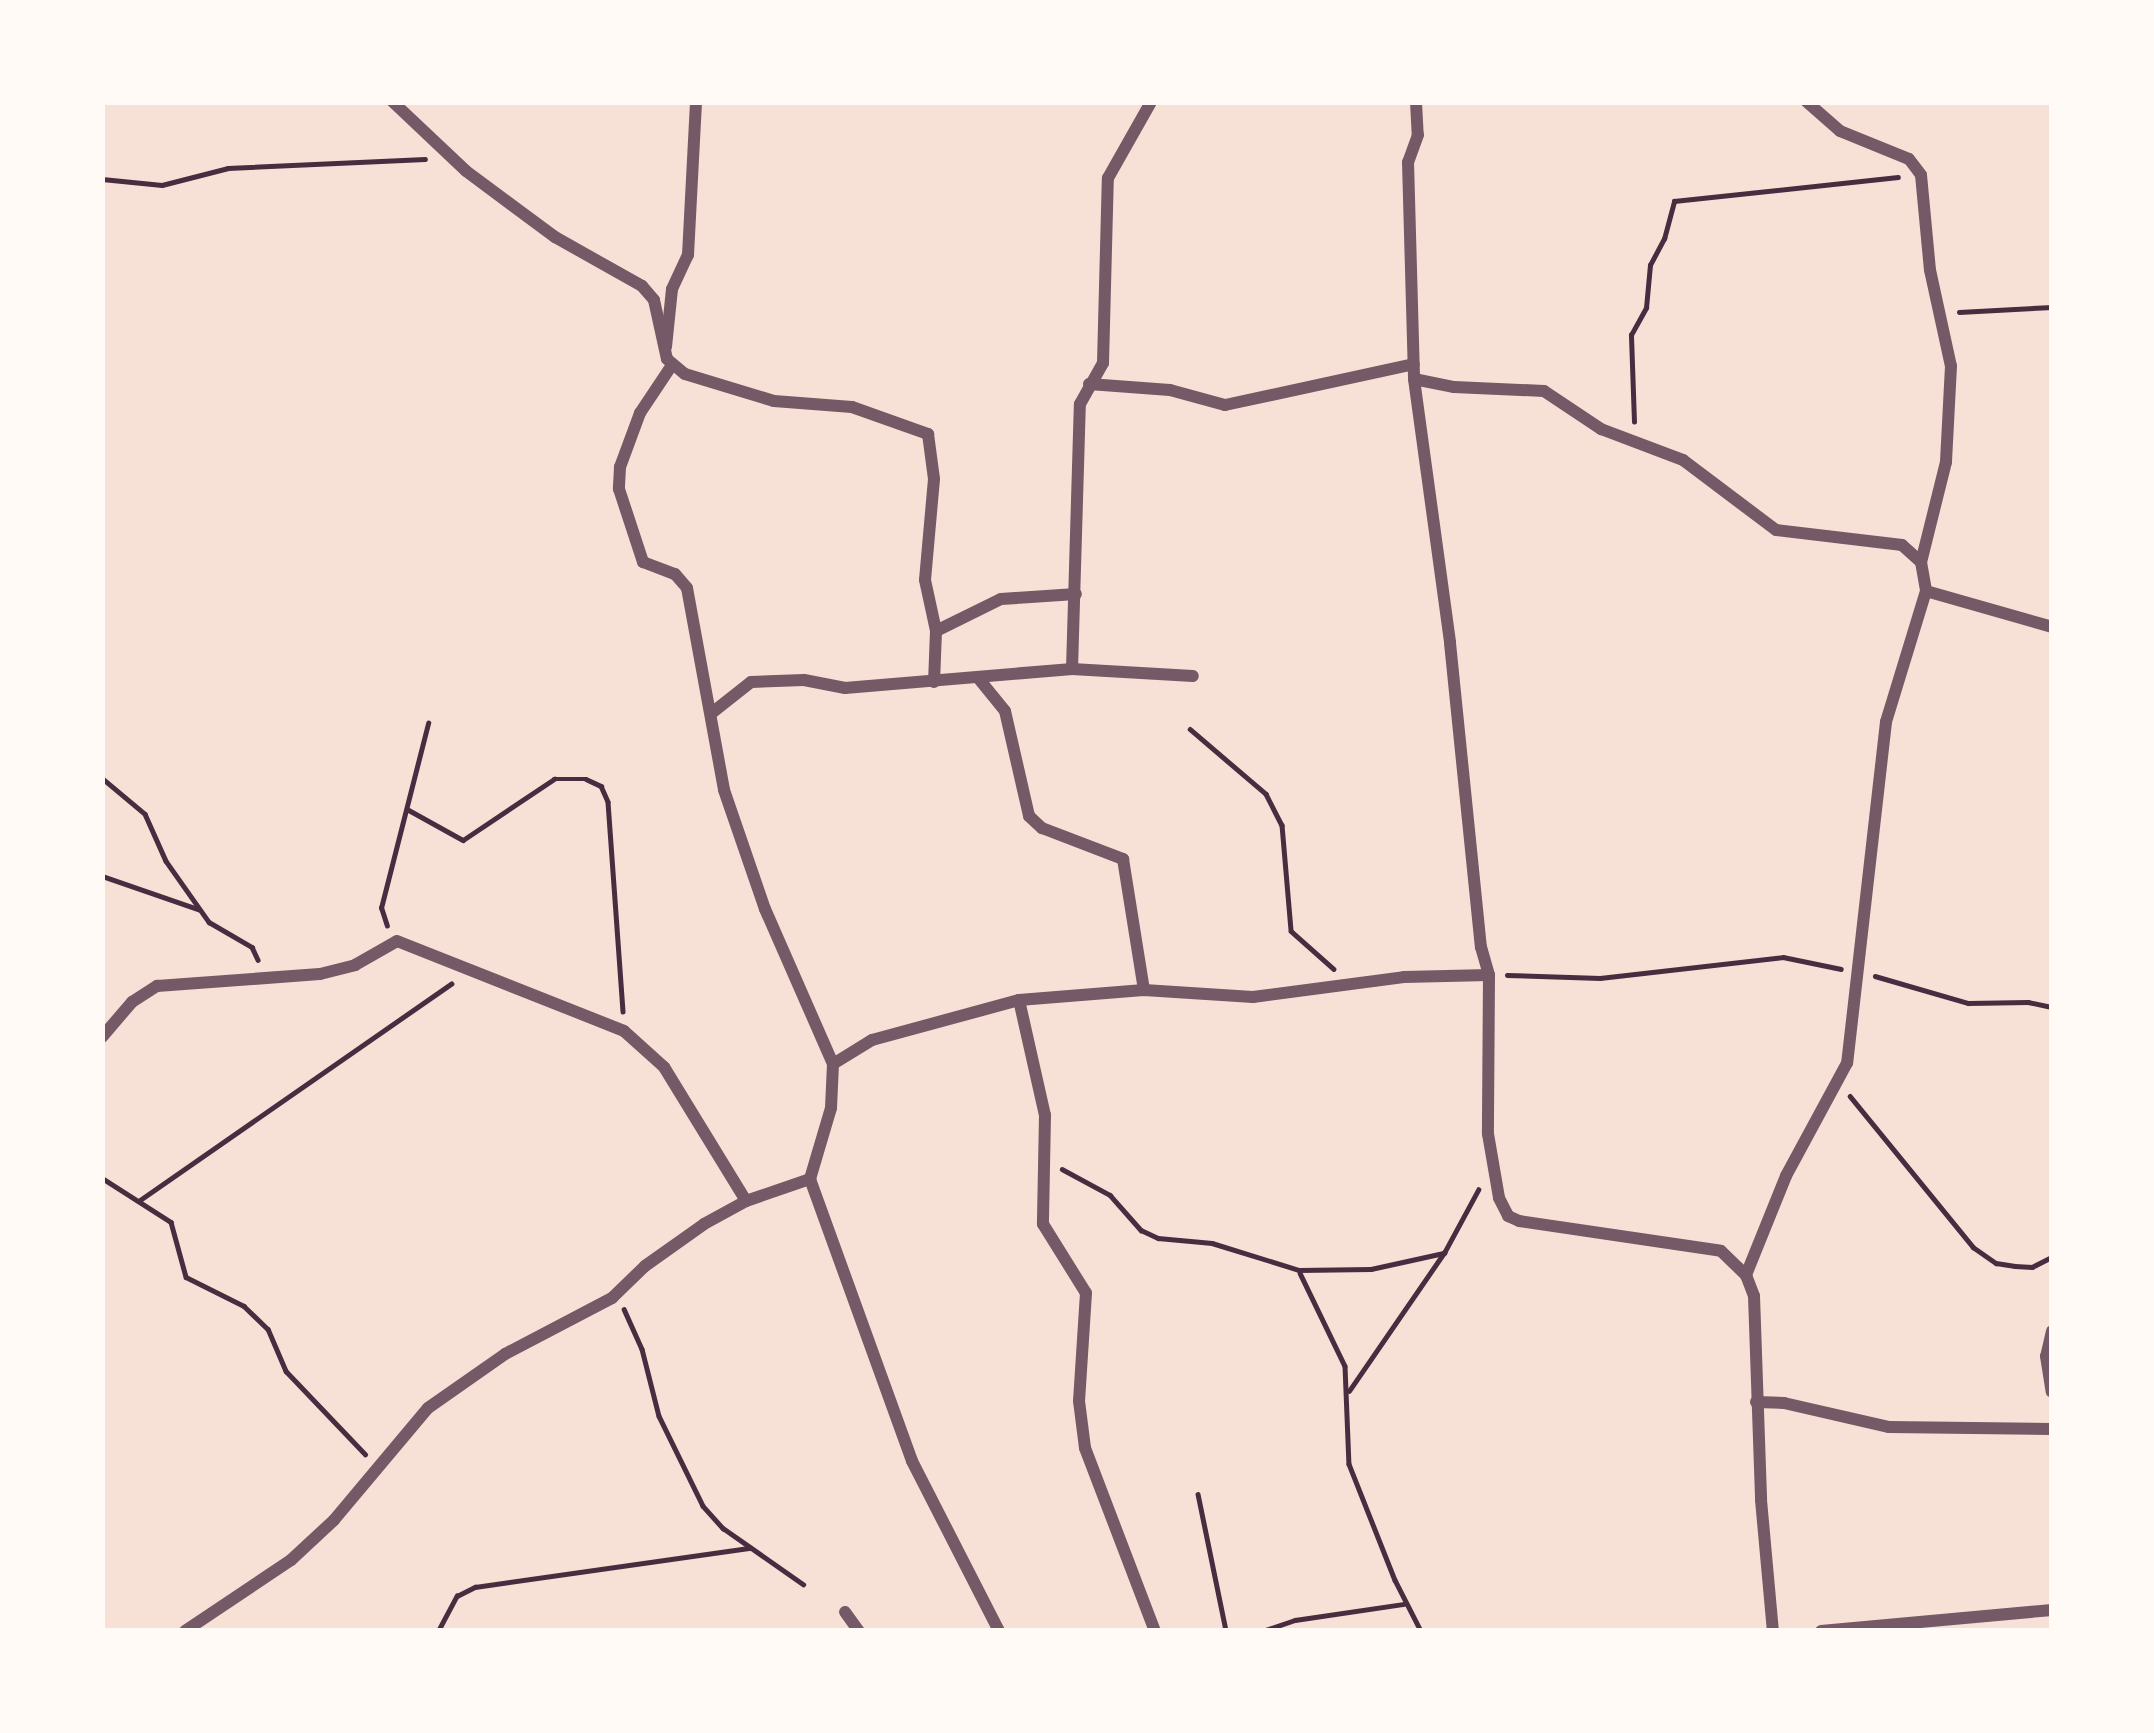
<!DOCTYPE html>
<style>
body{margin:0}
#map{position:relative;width:2154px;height:1733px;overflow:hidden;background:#f7e1d7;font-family:"Open Sans",sans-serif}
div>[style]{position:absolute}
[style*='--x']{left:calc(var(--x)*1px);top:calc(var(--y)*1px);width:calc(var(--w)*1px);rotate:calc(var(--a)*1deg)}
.path>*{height:4.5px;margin:-2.25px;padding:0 2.25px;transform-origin:2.25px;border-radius:2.25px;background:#4a2c40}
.minor>*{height:12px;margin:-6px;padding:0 6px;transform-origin:6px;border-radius:6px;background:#755966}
span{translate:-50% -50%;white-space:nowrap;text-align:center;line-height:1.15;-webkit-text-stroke:9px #fffaf5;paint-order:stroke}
.frame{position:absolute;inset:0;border:105px solid #fffaf5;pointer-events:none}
</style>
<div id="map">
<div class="path">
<i style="--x:102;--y:179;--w:60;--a:5.7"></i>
<i style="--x:162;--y:185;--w:68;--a:-14.4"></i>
<i style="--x:228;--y:168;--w:197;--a:-2.6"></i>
<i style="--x:1959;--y:312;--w:93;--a:-3.1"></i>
<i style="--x:1634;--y:422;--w:87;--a:-92"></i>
<i style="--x:1631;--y:335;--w:31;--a:-61"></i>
<i style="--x:1646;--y:308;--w:43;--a:-84.7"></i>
<i style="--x:1650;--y:265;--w:30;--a:-62"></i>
<i style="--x:1664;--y:239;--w:39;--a:-75"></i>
<i style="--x:1674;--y:201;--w:225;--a:-6.1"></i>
<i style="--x:1190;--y:729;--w:100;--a:40.5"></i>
<i style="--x:1266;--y:794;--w:35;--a:63"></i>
<i style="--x:1282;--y:825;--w:106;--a:85.1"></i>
<i style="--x:1291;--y:931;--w:57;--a:41.5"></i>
<i style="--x:102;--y:778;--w:56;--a:39.9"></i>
<i style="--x:145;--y:814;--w:51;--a:65.9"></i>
<i style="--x:166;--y:861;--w:75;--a:54.8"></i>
<i style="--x:209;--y:922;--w:50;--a:30.2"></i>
<i style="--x:252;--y:947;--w:14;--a:65"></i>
<i style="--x:407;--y:809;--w:64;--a:29"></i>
<i style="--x:463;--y:840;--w:110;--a:-33.8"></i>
<i style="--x:554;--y:779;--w:32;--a:0"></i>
<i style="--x:586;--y:779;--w:17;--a:25"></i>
<i style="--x:601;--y:786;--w:17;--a:66"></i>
<i style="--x:608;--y:802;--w:210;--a:85.9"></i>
<i style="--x:102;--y:876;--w:102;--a:19"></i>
<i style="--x:387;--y:926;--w:19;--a:-108"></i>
<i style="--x:381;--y:908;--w:191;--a:-75.7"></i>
<i style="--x:1507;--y:975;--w:93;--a:1.8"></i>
<i style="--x:1600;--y:978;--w:184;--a:-6.5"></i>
<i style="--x:1783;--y:957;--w:59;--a:11.7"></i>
<i style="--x:1875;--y:976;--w:97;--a:16.2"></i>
<i style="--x:1968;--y:1003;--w:60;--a:-1"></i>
<i style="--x:2028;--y:1002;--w:25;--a:12"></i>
<i style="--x:1850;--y:1096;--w:195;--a:50.8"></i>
<i style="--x:1973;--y:1247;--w:28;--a:35"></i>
<i style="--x:1996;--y:1263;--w:19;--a:9"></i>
<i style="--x:2015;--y:1266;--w:17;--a:3"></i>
<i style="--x:2032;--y:1267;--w:22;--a:-27"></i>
<i style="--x:1062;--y:1169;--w:55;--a:28.4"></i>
<i style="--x:1110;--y:1195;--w:47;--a:48.5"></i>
<i style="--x:1141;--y:1230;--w:19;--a:25"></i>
<i style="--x:1158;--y:1238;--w:54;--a:5.3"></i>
<i style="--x:1212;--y:1243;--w:91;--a:17.2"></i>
<i style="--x:1299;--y:1270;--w:72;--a:-0.8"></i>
<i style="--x:1371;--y:1269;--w:75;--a:-12.4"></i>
<i style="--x:102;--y:1178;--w:82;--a:32.5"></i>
<i style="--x:171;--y:1222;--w:57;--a:74.7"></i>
<i style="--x:186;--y:1277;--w:65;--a:26.6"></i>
<i style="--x:244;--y:1306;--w:33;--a:44"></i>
<i style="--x:268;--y:1329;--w:46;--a:66.8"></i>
<i style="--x:286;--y:1371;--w:115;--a:46.4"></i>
<i style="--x:140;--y:1200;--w:379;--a:-34.8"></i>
<i style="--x:1300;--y:1273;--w:103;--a:64.2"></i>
<i style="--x:1345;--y:1366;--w:98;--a:87.7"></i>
<i style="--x:1349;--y:1464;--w:125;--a:68.4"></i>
<i style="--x:1395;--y:1580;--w:57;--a:63"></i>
<i style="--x:624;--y:1309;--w:44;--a:65.8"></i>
<i style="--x:642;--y:1349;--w:69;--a:75.8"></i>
<i style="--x:659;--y:1416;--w:100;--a:63.9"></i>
<i style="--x:703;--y:1506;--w:30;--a:48"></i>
<i style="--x:723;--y:1528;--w:98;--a:35"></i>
<i style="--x:1349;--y:1391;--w:168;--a:-55.5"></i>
<i style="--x:1444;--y:1253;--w:72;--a:-61.6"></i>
<i style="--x:1198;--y:1494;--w:140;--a:78.4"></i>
<i style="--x:438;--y:1631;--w:40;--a:-62"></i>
<i style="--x:457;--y:1596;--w:20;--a:-27"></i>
<i style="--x:475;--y:1587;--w:278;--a:-8.1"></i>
<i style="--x:1263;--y:1631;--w:34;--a:-19"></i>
<i style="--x:1295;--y:1620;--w:110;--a:-8.4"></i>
</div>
<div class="minor">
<i style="--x:393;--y:102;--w:100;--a:43.4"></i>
<i style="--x:466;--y:171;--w:111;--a:36.6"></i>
<i style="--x:555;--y:237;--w:100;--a:29.4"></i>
<i style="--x:642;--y:286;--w:18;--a:49"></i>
<i style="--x:654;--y:300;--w:60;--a:77.6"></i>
<i style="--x:667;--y:359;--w:23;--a:40"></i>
<i style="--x:685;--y:374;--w:93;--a:16.9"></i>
<i style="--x:774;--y:401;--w:78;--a:4.4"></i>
<i style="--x:852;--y:407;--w:81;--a:19.6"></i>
<i style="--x:928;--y:434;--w:45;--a:82.4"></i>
<i style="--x:934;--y:479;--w:101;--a:95.1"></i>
<i style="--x:925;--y:580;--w:52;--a:77.8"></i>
<i style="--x:936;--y:631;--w:51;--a:92.2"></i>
<i style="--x:1416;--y:102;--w:33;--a:87"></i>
<i style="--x:1418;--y:135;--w:29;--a:110"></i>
<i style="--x:1408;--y:162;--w:217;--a:88.4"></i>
<i style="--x:1414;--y:379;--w:266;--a:82.2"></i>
<i style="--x:1450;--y:643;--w:306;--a:84.2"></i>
<i style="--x:1481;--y:947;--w:29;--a:74"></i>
<i style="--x:1489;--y:975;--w:159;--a:90.4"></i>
<i style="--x:1488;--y:1134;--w:65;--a:80.2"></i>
<i style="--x:1499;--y:1198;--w:20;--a:63"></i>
<i style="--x:1508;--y:1216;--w:12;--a:24"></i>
<i style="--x:1519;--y:1221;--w:204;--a:8.4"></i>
<i style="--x:1721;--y:1251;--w:35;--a:44"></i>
<i style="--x:1746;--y:1275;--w:22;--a:69"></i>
<i style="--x:1754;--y:1296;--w:204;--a:88"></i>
<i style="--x:1761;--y:1500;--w:132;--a:84.8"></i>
<i style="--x:1807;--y:102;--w:44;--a:41.3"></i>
<i style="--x:1840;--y:131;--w:74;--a:22.1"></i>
<i style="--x:1909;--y:159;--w:20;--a:53"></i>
<i style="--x:1921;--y:175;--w:95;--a:84.6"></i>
<i style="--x:1930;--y:270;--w:98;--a:77.7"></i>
<i style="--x:1951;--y:366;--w:96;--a:93"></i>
<i style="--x:1946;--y:462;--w:103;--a:104"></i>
<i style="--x:666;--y:347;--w:58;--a:-84.1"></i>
<i style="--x:672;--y:289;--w:38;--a:-65"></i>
<i style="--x:688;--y:255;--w:153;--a:-87"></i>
<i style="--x:672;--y:365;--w:58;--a:123.7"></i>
<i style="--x:640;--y:413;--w:58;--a:110.3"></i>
<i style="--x:620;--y:467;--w:22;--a:93"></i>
<i style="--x:619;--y:489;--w:77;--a:71.8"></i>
<i style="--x:643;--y:562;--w:34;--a:21"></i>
<i style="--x:675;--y:574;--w:18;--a:49"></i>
<i style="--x:687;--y:588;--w:205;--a:79.6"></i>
<i style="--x:724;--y:790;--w:126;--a:71"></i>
<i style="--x:765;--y:909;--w:169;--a:66.3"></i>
<i style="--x:833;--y:1064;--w:44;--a:92.6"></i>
<i style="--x:831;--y:1108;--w:74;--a:106.5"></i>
<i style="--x:810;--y:1179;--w:300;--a:70.1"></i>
<i style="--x:912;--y:1461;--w:191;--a:62.9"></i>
<i style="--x:1414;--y:379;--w:41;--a:11.3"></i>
<i style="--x:1454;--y:387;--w:90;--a:2.5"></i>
<i style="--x:1544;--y:391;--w:69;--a:33.7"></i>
<i style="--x:1601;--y:429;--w:88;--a:20.7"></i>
<i style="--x:1683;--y:460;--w:116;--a:37"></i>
<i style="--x:1776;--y:530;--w:127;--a:6.8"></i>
<i style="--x:1902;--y:545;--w:25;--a:42"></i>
<i style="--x:1921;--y:562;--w:29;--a:80"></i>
<i style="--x:1926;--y:591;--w:137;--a:107"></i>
<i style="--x:1886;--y:722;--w:343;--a:96.5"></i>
<i style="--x:1847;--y:1063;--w:128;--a:118.4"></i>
<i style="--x:1786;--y:1176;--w:107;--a:112"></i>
<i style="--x:1089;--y:384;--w:81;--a:4.2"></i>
<i style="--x:1170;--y:390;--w:57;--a:15.3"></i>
<i style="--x:1225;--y:405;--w:193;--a:-12.2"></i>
<i style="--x:1926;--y:591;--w:131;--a:15.9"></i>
<i style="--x:936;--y:631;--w:72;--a:-26.2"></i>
<i style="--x:1001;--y:599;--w:75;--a:-3.8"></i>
<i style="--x:1072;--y:669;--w:265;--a:-88.3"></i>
<i style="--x:1080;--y:404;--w:47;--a:-60.7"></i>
<i style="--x:1103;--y:363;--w:185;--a:-88.5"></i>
<i style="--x:1108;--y:178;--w:87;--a:-60.5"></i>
<i style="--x:979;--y:679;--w:41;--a:50.9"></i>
<i style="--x:1005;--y:711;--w:108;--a:77.1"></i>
<i style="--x:1029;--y:816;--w:18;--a:43"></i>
<i style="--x:1042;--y:828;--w:87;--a:20.9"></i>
<i style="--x:1123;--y:859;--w:133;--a:80.9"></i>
<i style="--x:713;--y:712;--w:48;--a:-38.3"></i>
<i style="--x:751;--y:682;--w:53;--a:-2.2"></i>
<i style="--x:804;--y:680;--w:42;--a:11"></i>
<i style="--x:845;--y:688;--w:228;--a:-4.8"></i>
<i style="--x:1072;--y:669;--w:121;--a:3.3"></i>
<i style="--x:1019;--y:1000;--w:118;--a:77.3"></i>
<i style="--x:1045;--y:1115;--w:109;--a:91.1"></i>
<i style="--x:1043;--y:1224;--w:81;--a:58.1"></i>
<i style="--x:1086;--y:1293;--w:108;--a:93.7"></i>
<i style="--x:1079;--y:1401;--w:47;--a:82.7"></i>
<i style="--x:1085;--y:1448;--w:196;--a:69.1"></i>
<i style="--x:102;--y:1037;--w:46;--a:-49.4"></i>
<i style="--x:132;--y:1002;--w:30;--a:-33"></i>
<i style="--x:157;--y:986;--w:163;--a:-4.2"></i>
<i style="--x:320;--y:974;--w:36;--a:-14"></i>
<i style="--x:355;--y:965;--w:48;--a:-29.7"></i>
<i style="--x:397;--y:941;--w:244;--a:21.6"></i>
<i style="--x:624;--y:1031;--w:54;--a:42"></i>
<i style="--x:664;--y:1067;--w:157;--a:58.5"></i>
<i style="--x:833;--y:1064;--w:46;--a:-31.6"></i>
<i style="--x:872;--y:1040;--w:152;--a:-15.2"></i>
<i style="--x:1019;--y:1000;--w:125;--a:-4.6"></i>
<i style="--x:1144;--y:990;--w:109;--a:3.7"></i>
<i style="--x:1253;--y:997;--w:152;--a:-7.5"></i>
<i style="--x:1404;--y:977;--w:85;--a:-1.3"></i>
<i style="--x:2052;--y:1331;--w:26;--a:103"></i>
<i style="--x:2046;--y:1356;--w:36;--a:81"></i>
<i style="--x:1756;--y:1402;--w:28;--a:2"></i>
<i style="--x:1784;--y:1403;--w:108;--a:12.9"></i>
<i style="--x:1889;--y:1427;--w:163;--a:0.7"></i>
<i style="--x:845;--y:1612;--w:24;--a:54"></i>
<i style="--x:185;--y:1631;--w:128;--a:-33.8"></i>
<i style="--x:291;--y:1560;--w:59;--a:-42.9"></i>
<i style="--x:334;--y:1520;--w:146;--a:-50"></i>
<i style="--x:428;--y:1408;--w:94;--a:-35"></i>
<i style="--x:505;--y:1354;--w:121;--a:-27.6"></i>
<i style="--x:612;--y:1298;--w:46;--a:-44.1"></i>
<i style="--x:645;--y:1266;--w:72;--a:-35.4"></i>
<i style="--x:704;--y:1224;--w:48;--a:-28.7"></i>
<i style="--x:746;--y:1201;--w:68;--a:-19"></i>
<i style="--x:1821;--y:1631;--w:232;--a:-5.2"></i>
</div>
<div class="frame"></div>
</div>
